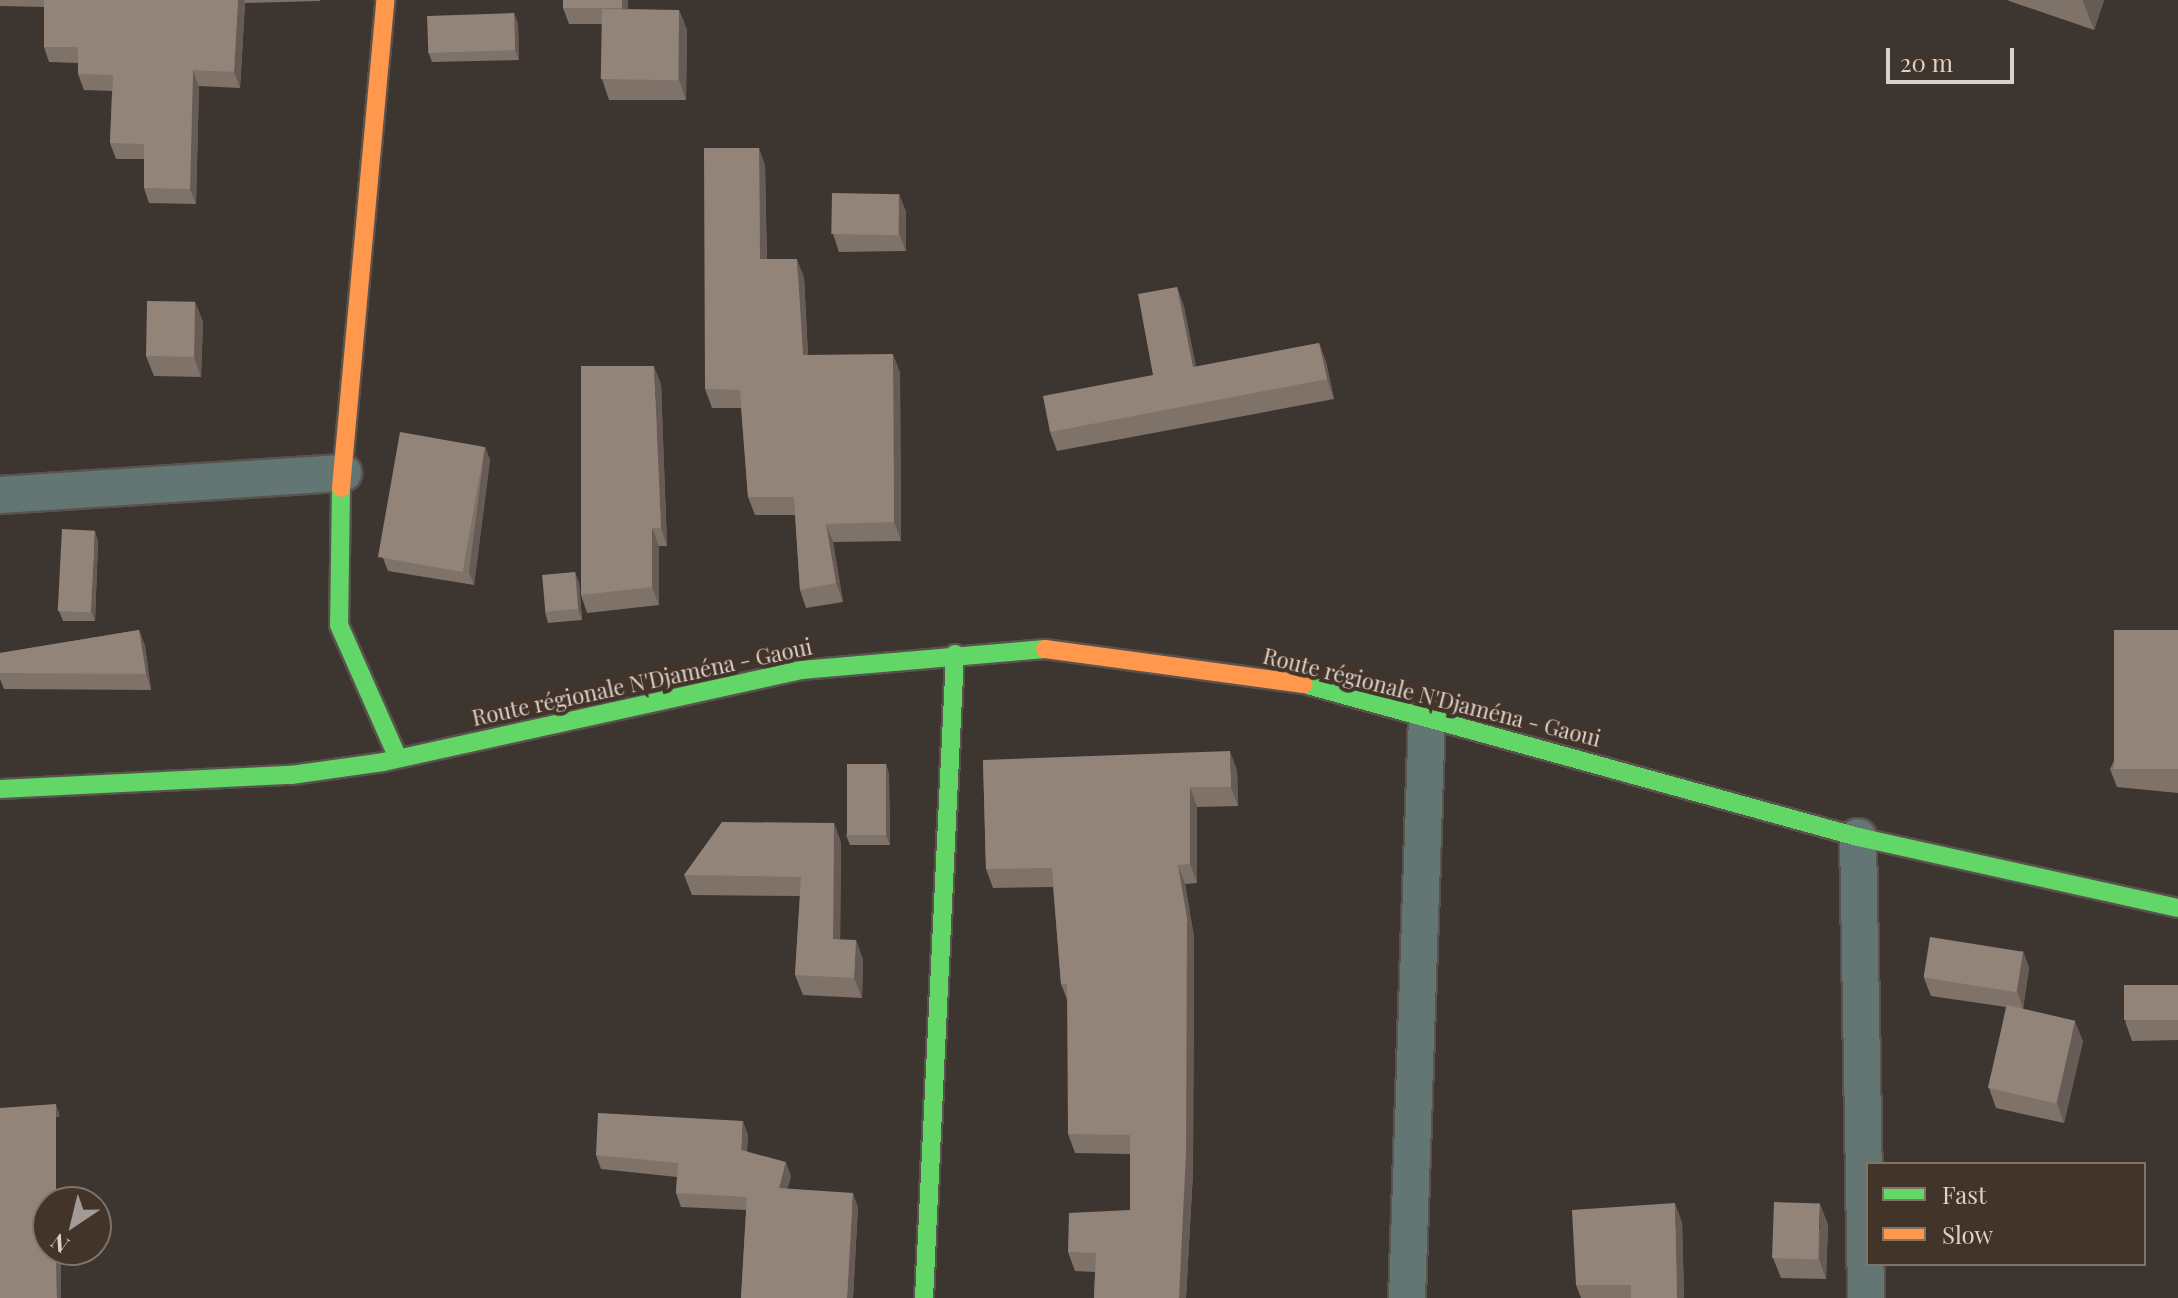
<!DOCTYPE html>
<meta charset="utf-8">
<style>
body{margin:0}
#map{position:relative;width:2178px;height:1298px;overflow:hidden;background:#3d3530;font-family:"Playfair Display",serif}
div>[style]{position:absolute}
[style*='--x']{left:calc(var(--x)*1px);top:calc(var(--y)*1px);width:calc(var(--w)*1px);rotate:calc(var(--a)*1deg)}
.roads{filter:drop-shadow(2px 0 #59524d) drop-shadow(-2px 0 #59524d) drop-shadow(0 2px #59524d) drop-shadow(0 -2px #59524d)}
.street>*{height:36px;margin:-18px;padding:0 18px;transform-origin:18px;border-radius:18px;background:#647674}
.fast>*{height:18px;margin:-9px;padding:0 9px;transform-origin:9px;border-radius:9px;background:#63d668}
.slow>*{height:18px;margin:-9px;padding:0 9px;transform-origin:9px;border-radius:9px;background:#ff974d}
.wall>*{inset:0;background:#7e7269}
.shaded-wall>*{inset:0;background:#675c55;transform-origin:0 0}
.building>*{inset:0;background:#93847a;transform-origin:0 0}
span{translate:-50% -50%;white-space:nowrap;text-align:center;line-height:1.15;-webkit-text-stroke:8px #43342a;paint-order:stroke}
.street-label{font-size:22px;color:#dbd1cb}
.legend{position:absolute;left:1866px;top:1162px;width:280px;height:104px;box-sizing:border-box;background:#43342a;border:2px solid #80736a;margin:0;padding:10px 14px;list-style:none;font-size:24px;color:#dbd1cb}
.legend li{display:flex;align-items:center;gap:16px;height:40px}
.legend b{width:40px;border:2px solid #80736a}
.north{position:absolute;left:32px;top:1186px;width:80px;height:80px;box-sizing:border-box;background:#43342a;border:2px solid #80736a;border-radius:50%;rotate:215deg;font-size:22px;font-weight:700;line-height:32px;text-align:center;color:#dbd1cb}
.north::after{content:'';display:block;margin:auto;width:28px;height:36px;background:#a49a95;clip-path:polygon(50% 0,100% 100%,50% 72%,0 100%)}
.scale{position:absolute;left:1886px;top:48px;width:128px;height:36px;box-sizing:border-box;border:4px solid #dbd1cb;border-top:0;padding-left:10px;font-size:24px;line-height:28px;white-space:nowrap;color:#dbd1cb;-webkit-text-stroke:6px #43342a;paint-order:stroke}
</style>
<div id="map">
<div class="roads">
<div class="street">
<i style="--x:0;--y:495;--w:344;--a:-3.7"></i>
<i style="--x:1858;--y:837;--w:461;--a:89"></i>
<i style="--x:1407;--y:1298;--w:582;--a:-88.03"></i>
</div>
<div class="fast">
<i style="--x:341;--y:488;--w:137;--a:90.8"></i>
<i style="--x:339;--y:625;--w:145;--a:66.1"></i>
<i style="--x:1304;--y:684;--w:575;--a:15.44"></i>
<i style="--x:1858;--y:837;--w:328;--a:12.5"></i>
<i style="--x:0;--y:789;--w:291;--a:-2.8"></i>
<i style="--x:291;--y:775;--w:93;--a:-8"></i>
<i style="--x:383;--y:762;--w:428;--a:-12.4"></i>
<i style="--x:801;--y:670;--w:245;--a:-4.9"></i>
<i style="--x:924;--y:1298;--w:645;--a:-87.24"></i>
</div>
<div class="slow">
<i style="--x:341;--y:488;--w:490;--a:-84.8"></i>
<i style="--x:1045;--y:649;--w:261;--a:7.7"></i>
</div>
</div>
<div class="wall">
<i style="clip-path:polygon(0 0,320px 0,320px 1px,245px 3px,240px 88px,199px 86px,196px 204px,149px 203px,144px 188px,144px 159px,116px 159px,110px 143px,112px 91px,84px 90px,78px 74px,78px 63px,49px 62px,44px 47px,44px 7px,0 6px)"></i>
<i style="clip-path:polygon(628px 0,628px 9px,679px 10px,687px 30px,686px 100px,609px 100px,602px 79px,602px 24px,569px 24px,563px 8px)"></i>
<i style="clip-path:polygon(2008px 0,2104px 0,2094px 30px,2009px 1px)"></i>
<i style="clip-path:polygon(514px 13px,518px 24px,519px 60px,432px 62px,428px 51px)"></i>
<i style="clip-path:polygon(759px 148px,765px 166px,767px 259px,804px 277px,808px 355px,900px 372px,901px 541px,833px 542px,843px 602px,806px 608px,800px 590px,795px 515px,755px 515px,748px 497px,741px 408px,712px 408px,705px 389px)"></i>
<i style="clip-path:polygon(899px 194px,906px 212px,906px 251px,839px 252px,833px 234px)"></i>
<i style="clip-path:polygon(1177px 287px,1184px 307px,1196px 367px,1319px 343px,1326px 362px,1334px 399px,1057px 451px,1050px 432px,1153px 375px)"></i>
<i style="clip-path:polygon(195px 302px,203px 322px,201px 377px,154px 376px,146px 356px)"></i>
<i style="clip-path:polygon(661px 384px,667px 546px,659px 546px,659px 605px,587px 613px,581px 595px)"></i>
<i style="clip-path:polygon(485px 447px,490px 460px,474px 585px,388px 571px,383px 558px)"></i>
<i style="clip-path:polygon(98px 541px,95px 621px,63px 621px,59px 611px)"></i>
<i style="clip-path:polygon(575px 572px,579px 583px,582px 620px,548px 623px,545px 612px)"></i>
<i style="clip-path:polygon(139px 630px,145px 646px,151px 690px,4px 689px,0 679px,0 653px)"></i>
<i style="clip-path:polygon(2178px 630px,2178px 793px,2117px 787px,2110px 769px)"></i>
<i style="clip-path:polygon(983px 760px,1237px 770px,1238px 806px,1197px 807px,1197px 883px,1185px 884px,1194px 937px,1193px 1172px,1186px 1298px,1094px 1298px,1095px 1272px,1075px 1271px,1068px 1252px,1130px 1210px,1130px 1154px,1075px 1153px,1068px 1134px,1068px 1002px,1061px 984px,1053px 887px,993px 888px,986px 869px)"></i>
<i style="clip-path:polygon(886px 764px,889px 774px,890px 845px,850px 845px,846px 835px)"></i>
<i style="clip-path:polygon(834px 823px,841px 843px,840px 940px,856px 940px,863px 960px,862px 998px,803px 995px,795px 975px,800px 896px,692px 895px,684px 875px)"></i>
<i style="clip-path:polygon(2023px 951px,2029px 968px,2023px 1009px,2083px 1041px,2064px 1123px,1996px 1108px,1989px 1088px,2006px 1007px,1931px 996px,1924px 978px)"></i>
<i style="clip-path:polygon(2178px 985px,2178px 1040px,2132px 1041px,2125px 1021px)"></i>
<i style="clip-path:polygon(748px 1135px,747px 1151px,791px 1176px,787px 1189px,858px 1207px,853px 1298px,741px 1298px,746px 1210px,681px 1207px,676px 1193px,677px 1177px,601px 1169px,596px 1155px)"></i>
<i style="clip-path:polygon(1682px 1222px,1684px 1298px,1581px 1298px,1576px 1285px)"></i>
<i style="clip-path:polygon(1828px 1224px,1826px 1279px,1781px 1278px,1773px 1258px)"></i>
</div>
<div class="shaded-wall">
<i style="clip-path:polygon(238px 0,244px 0,245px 3px,240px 88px,234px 72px)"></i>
<i style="clip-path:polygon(622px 0,628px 0,628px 23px,622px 7px)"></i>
<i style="clip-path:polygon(2083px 0,2104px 0,2094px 30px,2083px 1px)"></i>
<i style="clip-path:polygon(679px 10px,687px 30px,686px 100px,679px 80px)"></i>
<i style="clip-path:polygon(514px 13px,518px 24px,519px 60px,515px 50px)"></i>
<i style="clip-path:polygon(193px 70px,199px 86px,196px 204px,190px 189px)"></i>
<i style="clip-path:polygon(759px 148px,765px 166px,767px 277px,760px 259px)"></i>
<i style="clip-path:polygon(899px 194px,906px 212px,906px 251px,899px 233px)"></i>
<i style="clip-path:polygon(797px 259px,804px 277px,809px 373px,803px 355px)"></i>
<i style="clip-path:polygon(1177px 287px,1184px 307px,1200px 387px,1193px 367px)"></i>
<i style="clip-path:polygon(195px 302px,203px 322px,201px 377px,194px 357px)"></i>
<i style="clip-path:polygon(1319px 343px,1326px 362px,1334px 399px,1327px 379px)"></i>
<i style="clip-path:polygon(893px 354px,900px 372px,901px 541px,894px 522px)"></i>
<i style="clip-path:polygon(654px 366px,661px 384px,667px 546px,661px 528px)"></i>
<i style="clip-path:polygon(485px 447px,490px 460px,474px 585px,469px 572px)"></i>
<i style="clip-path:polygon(826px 524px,833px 542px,843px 602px,836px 583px)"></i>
<i style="clip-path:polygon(652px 528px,659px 546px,659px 605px,652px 587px)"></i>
<i style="clip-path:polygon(95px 531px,98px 541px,95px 621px,91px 611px)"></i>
<i style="clip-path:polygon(575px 572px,579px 583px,582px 620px,578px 609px)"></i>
<i style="clip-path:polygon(139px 630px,145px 646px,151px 690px,146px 674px)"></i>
<i style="clip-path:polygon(1230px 751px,1237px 770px,1238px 806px,1231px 787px)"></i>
<i style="clip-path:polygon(886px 764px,889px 774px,890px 845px,886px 835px)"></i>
<i style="clip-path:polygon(1190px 787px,1197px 807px,1197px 883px,1190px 864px)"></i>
<i style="clip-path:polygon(834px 823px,841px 843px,840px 959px,833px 939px)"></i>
<i style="clip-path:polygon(1178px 865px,1185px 884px,1194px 937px,1193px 1172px,1186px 1298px,1179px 1298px)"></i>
<i style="clip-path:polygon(856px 940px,863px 960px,862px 998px,854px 978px)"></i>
<i style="clip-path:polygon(2023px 951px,2029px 968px,2023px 1009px,2017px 991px)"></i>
<i style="clip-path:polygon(2075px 1021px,2083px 1041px,2064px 1123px,2057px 1103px)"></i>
<i style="left:56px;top:1104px;width:13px;height:98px;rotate:72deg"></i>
<i style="clip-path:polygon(743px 1121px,748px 1135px,746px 1163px,741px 1150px)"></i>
<i style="clip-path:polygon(786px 1162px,791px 1176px,784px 1202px,779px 1188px)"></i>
<i style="clip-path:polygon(853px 1193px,858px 1207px,853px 1298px,847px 1298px)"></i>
<i style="clip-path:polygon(1675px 1203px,1682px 1222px,1684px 1298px,1677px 1298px)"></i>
<i style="clip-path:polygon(1820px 1204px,1828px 1224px,1826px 1279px,1819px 1259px)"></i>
<i style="clip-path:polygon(56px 1250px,61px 1250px,61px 1298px,57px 1298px)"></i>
</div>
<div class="building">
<i style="clip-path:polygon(44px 0,238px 0,234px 72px,193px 70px,190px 189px,144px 188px,144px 144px,110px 143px,113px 75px,78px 74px,78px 47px,44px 47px)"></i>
<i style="left:563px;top:0;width:59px;height:8px"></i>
<i style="left:602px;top:9px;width:77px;height:70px;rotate:1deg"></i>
<i style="left:514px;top:13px;width:37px;height:87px;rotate:88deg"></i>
<i style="clip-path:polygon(704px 148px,759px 148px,760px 259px,797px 259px,803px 355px,893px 354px,894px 522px,826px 524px,836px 583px,800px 590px,794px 497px,748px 497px,740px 390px,705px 389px)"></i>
<i style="left:832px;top:193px;width:67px;height:41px;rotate:1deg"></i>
<i style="clip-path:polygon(1177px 287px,1193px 367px,1319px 343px,1327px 379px,1050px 432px,1043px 396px,1153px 375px,1138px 294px)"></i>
<i style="left:147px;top:301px;width:48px;height:55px;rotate:1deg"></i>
<i style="clip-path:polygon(581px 366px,654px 366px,661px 528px,652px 528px,652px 587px,581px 595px)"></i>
<i style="left:400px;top:432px;width:86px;height:127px;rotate:10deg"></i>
<i style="left:62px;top:529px;width:33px;height:82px;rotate:3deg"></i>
<i style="left:575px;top:572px;width:37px;height:33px;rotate:85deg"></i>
<i style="clip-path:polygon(139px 630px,146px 674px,0 673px,0 653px)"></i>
<i style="left:2114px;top:630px;width:64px;height:139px"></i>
<i style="clip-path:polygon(1230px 751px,1231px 787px,1190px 787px,1190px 864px,1178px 865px,1187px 918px,1186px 1153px,1179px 1298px,1094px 1298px,1096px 1253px,1068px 1252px,1069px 1213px,1130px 1210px,1130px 1135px,1068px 1134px,1067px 984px,1061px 984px,1052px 868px,986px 869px,983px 760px)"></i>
<i style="left:847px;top:764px;width:39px;height:71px"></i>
<i style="clip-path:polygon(722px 822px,834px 823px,833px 939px,856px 940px,854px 978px,795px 975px,801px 877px,684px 875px)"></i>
<i style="left:1930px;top:937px;width:94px;height:41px;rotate:9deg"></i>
<i style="left:2178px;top:985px;width:35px;height:54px;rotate:90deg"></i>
<i style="left:2007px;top:1005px;width:70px;height:85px;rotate:13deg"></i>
<i style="clip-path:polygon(56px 1104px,56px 1202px,48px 1202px,48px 1250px,56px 1250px,57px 1298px,0 1298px,0 1108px)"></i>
<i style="clip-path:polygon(598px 1113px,743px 1121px,741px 1150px,786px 1162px,779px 1188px,853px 1193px,847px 1298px,741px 1298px,747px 1197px,676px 1193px,678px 1163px,596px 1155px)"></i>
<i style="left:1774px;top:1202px;width:46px;height:56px;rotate:2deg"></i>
<i style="clip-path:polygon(1675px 1203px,1677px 1298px,1631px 1298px,1631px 1285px,1576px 1285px,1572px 1210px)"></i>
</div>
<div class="street-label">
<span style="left:642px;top:682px;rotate:-12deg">Route régionale N'Djaména - Gaoui</span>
<span style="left:1432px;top:697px;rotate:14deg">Route régionale N'Djaména - Gaoui</span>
</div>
<ul class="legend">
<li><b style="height:10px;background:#63d668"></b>Fast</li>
<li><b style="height:10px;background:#ff974d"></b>Slow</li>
</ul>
<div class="north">N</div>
<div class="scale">20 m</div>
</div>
